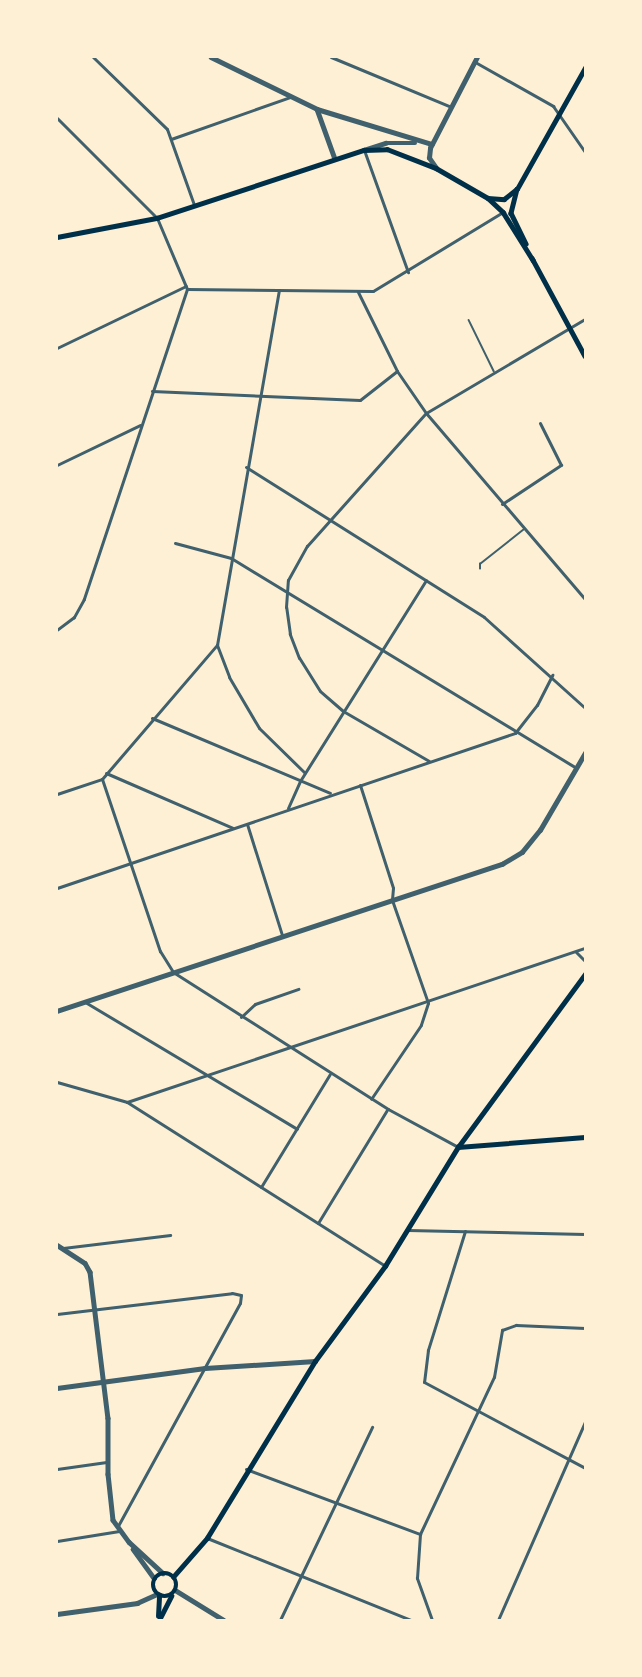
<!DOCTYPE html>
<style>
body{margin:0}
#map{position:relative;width:642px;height:1677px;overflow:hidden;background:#fdf0d5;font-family:Lora,serif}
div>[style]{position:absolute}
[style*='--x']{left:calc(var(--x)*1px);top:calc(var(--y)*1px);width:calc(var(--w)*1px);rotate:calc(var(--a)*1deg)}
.service>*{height:1.5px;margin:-0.75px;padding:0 0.75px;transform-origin:0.75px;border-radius:0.75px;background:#3f606c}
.minor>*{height:3px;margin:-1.5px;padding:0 1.5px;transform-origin:1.5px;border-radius:1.5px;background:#3f606c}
.tertiary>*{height:4.5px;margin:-2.25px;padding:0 2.25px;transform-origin:2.25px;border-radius:2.25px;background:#3f606c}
.secondary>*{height:4.5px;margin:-2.25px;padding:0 2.25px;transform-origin:2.25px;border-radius:2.25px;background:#003049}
.secondary>.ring{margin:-2.25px;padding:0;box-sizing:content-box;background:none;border:4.5px solid #003049;border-radius:50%}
span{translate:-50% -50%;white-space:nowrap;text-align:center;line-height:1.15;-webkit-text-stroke:6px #fdf0d5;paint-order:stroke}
.frame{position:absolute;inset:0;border:58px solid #fdf0d5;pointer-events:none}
</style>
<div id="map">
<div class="service">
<i style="--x:469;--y:320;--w:57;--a:63.9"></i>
<i style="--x:480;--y:569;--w:5;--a:-90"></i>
<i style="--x:480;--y:564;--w:55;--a:-38.3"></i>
</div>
<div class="minor">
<i style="--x:93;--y:57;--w:103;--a:44.2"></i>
<i style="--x:167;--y:129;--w:81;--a:70.4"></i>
<i style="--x:331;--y:57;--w:130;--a:22.6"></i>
<i style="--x:475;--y:62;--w:90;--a:29.4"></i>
<i style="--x:553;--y:106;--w:56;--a:55.2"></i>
<i style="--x:57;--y:118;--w:141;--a:45"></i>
<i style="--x:157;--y:218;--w:77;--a:67.1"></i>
<i style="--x:187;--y:289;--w:327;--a:108.4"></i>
<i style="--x:84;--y:599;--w:21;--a:119"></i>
<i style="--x:74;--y:617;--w:21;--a:143"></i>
<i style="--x:171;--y:139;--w:126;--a:-19.4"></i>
<i style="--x:364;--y:150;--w:130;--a:70.2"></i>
<i style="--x:187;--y:289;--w:186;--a:0.6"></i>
<i style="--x:373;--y:291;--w:152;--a:-31.3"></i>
<i style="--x:358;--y:292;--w:88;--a:63.7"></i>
<i style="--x:397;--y:371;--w:51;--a:55.4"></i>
<i style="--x:426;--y:413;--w:245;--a:49.5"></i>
<i style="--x:57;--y:348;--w:143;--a:-25.7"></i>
<i style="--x:152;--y:391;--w:208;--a:2.5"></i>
<i style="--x:360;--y:400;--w:47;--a:-38.1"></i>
<i style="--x:57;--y:465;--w:92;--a:-25.7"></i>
<i style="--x:246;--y:467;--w:281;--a:32.2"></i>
<i style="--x:484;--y:617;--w:136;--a:42"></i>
<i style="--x:502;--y:504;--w:71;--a:-33.5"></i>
<i style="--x:561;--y:465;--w:47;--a:-116.6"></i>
<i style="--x:175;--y:543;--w:58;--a:15"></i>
<i style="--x:231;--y:558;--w:404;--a:31.3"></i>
<i style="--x:217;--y:645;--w:34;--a:69"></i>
<i style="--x:229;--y:677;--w:59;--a:59.5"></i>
<i style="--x:259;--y:728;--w:64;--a:44.4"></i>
<i style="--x:152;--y:718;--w:193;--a:22.8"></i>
<i style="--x:429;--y:761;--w:99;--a:-149.8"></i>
<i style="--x:343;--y:711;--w:30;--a:-139"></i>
<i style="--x:320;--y:691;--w:39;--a:-122"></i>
<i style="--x:299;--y:658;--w:26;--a:-111"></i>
<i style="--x:290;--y:634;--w:27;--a:-98"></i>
<i style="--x:286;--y:607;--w:27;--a:-86"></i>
<i style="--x:288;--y:580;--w:39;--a:-61"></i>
<i style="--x:307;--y:546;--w:178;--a:-48.2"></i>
<i style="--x:426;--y:413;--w:185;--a:-30.6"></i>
<i style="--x:106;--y:773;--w:138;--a:23.4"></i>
<i style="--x:102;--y:779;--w:182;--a:71.4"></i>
<i style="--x:160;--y:951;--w:25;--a:58"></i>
<i style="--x:173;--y:972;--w:255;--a:32.5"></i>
<i style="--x:388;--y:1109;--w:80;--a:28.5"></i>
<i style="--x:102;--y:779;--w:177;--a:-49.4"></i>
<i style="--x:217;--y:645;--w:360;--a:-80.1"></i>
<i style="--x:360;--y:785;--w:108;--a:72.2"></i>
<i style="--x:393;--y:888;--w:12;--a:95"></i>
<i style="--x:392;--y:900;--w:109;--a:70.7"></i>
<i style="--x:428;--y:1003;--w:23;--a:108"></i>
<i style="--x:421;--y:1025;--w:89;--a:124"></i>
<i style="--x:57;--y:794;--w:47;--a:-18.4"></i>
<i style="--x:288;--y:808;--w:30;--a:-66"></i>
<i style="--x:300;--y:781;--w:237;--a:-57.9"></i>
<i style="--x:247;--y:824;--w:116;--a:72.5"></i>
<i style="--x:57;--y:888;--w:484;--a:-18.7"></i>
<i style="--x:515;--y:733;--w:36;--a:-52"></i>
<i style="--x:537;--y:705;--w:34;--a:-63"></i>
<i style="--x:576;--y:952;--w:13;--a:45"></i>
<i style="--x:85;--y:1002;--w:247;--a:30.9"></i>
<i style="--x:241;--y:1017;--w:19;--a:-43"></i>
<i style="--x:255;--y:1004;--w:46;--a:-19.2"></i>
<i style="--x:57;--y:1082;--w:73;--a:15.9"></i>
<i style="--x:127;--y:1102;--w:306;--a:32.4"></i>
<i style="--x:127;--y:1102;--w:483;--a:-18.6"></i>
<i style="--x:261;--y:1187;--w:132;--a:-58.6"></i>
<i style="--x:318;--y:1223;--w:132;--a:-58.6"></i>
<i style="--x:408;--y:1230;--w:177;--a:1.3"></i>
<i style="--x:465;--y:1231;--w:125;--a:107.3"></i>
<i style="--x:428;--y:1350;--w:32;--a:97"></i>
<i style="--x:424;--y:1382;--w:183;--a:28.1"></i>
<i style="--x:63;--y:1248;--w:108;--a:-6.9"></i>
<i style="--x:57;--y:1314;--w:176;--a:-6.8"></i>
<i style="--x:232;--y:1293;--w:9;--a:13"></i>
<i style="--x:241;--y:1295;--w:8;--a:97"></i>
<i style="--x:240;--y:1303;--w:254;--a:118.7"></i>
<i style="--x:57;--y:1469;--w:50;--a:-8"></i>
<i style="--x:246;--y:1469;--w:186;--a:20.5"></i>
<i style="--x:207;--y:1538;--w:220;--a:21.9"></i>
<i style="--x:57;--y:1541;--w:63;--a:-9.2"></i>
<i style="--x:280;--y:1620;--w:214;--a:-64.5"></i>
<i style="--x:432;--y:1620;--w:45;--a:-109.7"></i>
<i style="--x:417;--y:1578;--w:44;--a:-86.1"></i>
<i style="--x:420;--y:1534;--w:174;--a:-64.8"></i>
<i style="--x:494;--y:1377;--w:48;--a:-80.3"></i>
<i style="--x:502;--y:1330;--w:15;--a:-20"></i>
<i style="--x:516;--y:1325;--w:69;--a:2.5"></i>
<i style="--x:498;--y:1620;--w:216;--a:-66.3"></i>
</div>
<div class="tertiary">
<i style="--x:211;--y:57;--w:118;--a:26.1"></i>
<i style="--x:317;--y:109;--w:120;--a:16.9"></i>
<i style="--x:317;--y:109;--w:53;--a:70.2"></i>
<i style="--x:364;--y:150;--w:23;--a:-18"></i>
<i style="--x:386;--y:143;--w:29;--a:0"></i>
<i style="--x:436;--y:168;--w:12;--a:-125"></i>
<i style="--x:429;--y:158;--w:10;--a:-84"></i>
<i style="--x:430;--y:148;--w:102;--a:-62.7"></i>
<i style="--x:57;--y:1011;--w:469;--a:-18.3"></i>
<i style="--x:502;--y:864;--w:23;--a:-31"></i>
<i style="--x:522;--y:852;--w:28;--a:-51"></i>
<i style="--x:540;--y:830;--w:89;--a:-59.7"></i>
<i style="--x:57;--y:1245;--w:33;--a:33"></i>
<i style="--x:85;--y:1263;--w:10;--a:61"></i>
<i style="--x:90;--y:1272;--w:147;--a:83"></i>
<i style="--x:108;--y:1418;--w:56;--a:90"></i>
<i style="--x:108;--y:1474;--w:46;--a:83.8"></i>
<i style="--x:113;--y:1520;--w:27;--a:54"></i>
<i style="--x:129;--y:1542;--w:46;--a:42.4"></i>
<i style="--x:57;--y:1388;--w:149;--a:-7.7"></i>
<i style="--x:205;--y:1368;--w:110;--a:-3.6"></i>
<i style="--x:133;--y:1549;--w:36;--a:54"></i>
<i style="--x:175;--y:1590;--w:57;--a:31.5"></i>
<i style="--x:57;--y:1614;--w:81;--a:-7.8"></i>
<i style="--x:137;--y:1603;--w:22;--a:-24"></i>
</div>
<div class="secondary">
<i style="--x:517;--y:189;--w:25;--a:104"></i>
<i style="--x:511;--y:213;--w:34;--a:64"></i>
<i style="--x:488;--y:198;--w:16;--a:4"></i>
<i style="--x:504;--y:199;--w:16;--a:-38"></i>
<i style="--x:517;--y:189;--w:139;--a:-60.7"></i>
<i style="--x:57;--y:237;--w:102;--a:-10.8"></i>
<i style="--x:157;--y:218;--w:218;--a:-18.2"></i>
<i style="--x:364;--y:150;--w:23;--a:-2"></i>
<i style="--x:387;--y:149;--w:53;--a:21.2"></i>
<i style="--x:436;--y:168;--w:60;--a:30"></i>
<i style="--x:488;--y:198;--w:21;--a:43"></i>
<i style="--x:503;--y:212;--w:57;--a:58"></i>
<i style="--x:532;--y:258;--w:111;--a:61.6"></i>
<i style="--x:458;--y:1147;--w:127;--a:-4.5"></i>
<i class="ring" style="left:153px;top:1573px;width:19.5px;height:19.5px"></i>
<i style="--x:173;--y:1577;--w:52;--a:-48.9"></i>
<i style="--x:207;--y:1538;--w:207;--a:-58.6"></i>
<i style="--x:315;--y:1361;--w:118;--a:-53.6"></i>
<i style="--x:385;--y:1266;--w:140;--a:-58.5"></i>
<i style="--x:458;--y:1147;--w:215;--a:-53.7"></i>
<i style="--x:158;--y:1616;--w:21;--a:-87"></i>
<i style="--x:159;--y:1620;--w:27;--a:-63"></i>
</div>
<div class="frame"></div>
</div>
